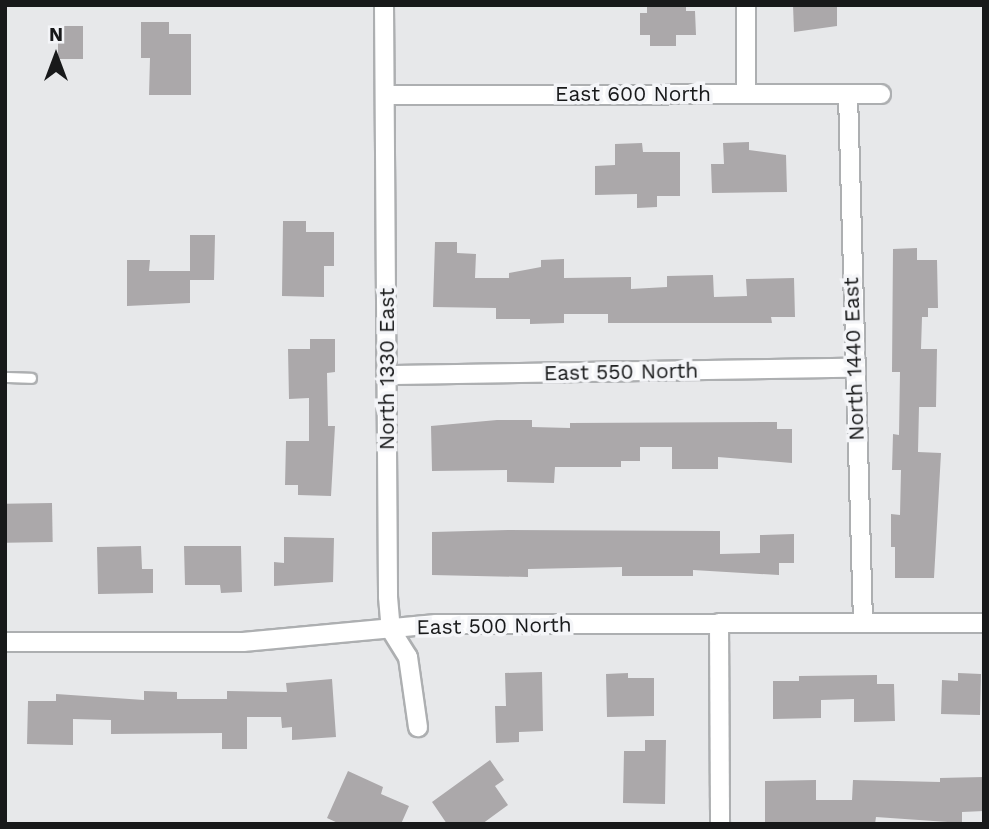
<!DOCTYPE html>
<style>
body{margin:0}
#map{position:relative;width:989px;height:829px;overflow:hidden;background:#e7e8ea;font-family:"Work Sans",sans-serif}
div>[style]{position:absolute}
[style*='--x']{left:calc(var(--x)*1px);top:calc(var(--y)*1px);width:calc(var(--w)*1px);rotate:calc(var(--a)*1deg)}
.building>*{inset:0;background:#aba8aa;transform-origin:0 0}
.roads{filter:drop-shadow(2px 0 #adafb1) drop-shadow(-2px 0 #adafb1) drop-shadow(0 2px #adafb1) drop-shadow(0 -2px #adafb1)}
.service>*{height:9px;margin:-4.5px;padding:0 4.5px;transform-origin:4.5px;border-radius:4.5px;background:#fff}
.minor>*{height:18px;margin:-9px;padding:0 9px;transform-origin:9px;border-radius:9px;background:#fff}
span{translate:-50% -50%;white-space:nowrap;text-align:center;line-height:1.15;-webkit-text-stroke:7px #f4f5f8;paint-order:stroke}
.street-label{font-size:21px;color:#18191a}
.frame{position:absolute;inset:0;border:7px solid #18191a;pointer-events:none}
.north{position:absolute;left:21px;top:21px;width:70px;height:70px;-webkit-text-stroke:5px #f4f5f8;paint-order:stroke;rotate:0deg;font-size:19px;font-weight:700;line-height:28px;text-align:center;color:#18191a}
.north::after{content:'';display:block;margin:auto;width:24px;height:32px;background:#18191a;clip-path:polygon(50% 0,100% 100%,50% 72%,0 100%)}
</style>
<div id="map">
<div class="building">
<i style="clip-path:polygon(647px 5px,686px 5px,686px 11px,695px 11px,696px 35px,676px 35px,676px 46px,650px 46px,650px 35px,640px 35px,640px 13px,647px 13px)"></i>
<i style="clip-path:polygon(793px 5px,837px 5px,837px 26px,794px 32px)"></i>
<i style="clip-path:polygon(141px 22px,169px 22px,169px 34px,191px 34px,191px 95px,149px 95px,150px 58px,141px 58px)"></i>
<i style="left:58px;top:26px;width:25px;height:33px"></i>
<i style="clip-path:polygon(749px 142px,749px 150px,786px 155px,787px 192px,712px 193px,711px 164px,724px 164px,723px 143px)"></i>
<i style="clip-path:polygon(642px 143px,643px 152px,680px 152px,680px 196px,657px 196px,657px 207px,637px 208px,637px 194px,595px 195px,595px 166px,615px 165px,615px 144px)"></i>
<i style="clip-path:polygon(283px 221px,306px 221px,306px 232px,334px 232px,334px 266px,324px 266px,324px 297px,282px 296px)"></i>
<i style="clip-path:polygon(190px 235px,215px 235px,214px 280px,190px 280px,190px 303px,127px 306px,127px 260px,150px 260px,149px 271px,190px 271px)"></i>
<i style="clip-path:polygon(435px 242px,457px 242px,457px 253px,476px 254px,475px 278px,509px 278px,509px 273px,541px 267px,541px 260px,564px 259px,564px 278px,631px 277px,631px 289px,667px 287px,667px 276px,713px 275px,714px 297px,747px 296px,746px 279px,794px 278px,795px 317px,771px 317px,772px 323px,608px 323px,608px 314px,564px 314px,564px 323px,530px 324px,530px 319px,496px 319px,496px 308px,433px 307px)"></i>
<i style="clip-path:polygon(917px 248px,917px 260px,937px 260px,938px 308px,928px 308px,928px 317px,922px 317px,921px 349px,937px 349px,936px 407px,919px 407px,918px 452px,941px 453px,934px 578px,895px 578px,895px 547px,891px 547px,891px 514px,900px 515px,901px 470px,892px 470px,893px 434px,899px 435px,900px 372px,892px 372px,893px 249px)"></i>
<i style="clip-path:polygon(310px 339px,335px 339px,335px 372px,327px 373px,328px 426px,335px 426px,331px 496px,298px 495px,298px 485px,285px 485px,286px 441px,309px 441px,309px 398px,289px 399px,288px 349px,310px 349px)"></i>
<i style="clip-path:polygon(497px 420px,532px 420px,532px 427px,570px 428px,570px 423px,777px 422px,777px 429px,792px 429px,792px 463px,718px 457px,718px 469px,672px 469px,672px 447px,640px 447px,640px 461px,621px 461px,621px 467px,555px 467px,554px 483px,507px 482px,507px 470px,432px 471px,431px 426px)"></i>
<i style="left:52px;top:503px;width:39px;height:47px;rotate:89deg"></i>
<i style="clip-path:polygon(508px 530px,720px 531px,720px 554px,760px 553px,760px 535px,794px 534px,794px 563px,779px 563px,779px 575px,693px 570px,693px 576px,622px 576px,622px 567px,528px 569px,528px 577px,432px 575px,432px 532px)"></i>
<i style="clip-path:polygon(284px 537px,334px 538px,333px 582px,274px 586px,274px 562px,284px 563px)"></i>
<i style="clip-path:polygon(141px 546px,142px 569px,153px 569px,153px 593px,98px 594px,97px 547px)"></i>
<i style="clip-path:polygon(184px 546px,241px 546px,242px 592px,221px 593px,220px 585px,185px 585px)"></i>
<i style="clip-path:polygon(542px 672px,543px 731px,519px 732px,519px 742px,496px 743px,495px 706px,506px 706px,505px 673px)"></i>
<i style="clip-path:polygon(628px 673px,628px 678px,654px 678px,654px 716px,607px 717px,606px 674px)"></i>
<i style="clip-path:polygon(958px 673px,981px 674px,980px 715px,941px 714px,942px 680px,958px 681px)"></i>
<i style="clip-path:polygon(877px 675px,877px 684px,894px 684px,895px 721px,854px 722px,854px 699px,821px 700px,821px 718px,773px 719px,773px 681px,799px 681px,799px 676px)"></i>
<i style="clip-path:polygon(332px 679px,336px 737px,292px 740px,292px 727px,282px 728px,281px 717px,247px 717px,247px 749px,222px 749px,222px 733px,111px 734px,111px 720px,73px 719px,73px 745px,27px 744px,28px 701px,56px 701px,56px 694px,144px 700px,144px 691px,177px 692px,177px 699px,227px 699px,227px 691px,287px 692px,286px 683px)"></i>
<i style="clip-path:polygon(645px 740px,666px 740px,665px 804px,623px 803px,624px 751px,645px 751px)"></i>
<i style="clip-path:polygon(490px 760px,504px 780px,495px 786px,508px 805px,482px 824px,447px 824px,432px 802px)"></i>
<i style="clip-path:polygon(348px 771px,383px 787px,381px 794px,409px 806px,401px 824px,340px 824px,327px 818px)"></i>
<i style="clip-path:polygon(984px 777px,984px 811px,962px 812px,962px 823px,876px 817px,875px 824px,765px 822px,765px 781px,816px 780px,816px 800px,852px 800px,853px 780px,940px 782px,940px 778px)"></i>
</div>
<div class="roads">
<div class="service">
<i style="--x:5;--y:377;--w:26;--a:2"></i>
</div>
<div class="minor">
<i style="--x:384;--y:5;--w:592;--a:89.61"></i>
<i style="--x:388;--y:597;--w:33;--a:85"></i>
<i style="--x:391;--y:630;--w:32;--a:58"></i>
<i style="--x:408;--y:657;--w:71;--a:81.9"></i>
<i style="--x:746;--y:5;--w:89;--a:90"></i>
<i style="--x:385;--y:95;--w:496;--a:-0.1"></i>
<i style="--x:848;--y:95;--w:527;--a:88.37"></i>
<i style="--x:388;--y:375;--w:466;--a:-0.9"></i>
<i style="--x:719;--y:623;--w:201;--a:89.7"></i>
<i style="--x:5;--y:642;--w:238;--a:0"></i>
<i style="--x:243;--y:642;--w:194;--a:-5.3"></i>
<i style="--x:436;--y:624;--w:548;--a:-0.1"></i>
</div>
</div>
<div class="street-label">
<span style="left:633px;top:94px">East 600 North</span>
<span style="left:854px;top:359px;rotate:-92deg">North 1440 East</span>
<span style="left:387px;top:369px;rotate:-90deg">North 1330 East</span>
<span style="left:621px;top:372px;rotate:-1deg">East 550 North</span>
<span style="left:494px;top:626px;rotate:-1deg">East 500 North</span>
</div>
<div class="frame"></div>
<div class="north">N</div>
</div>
